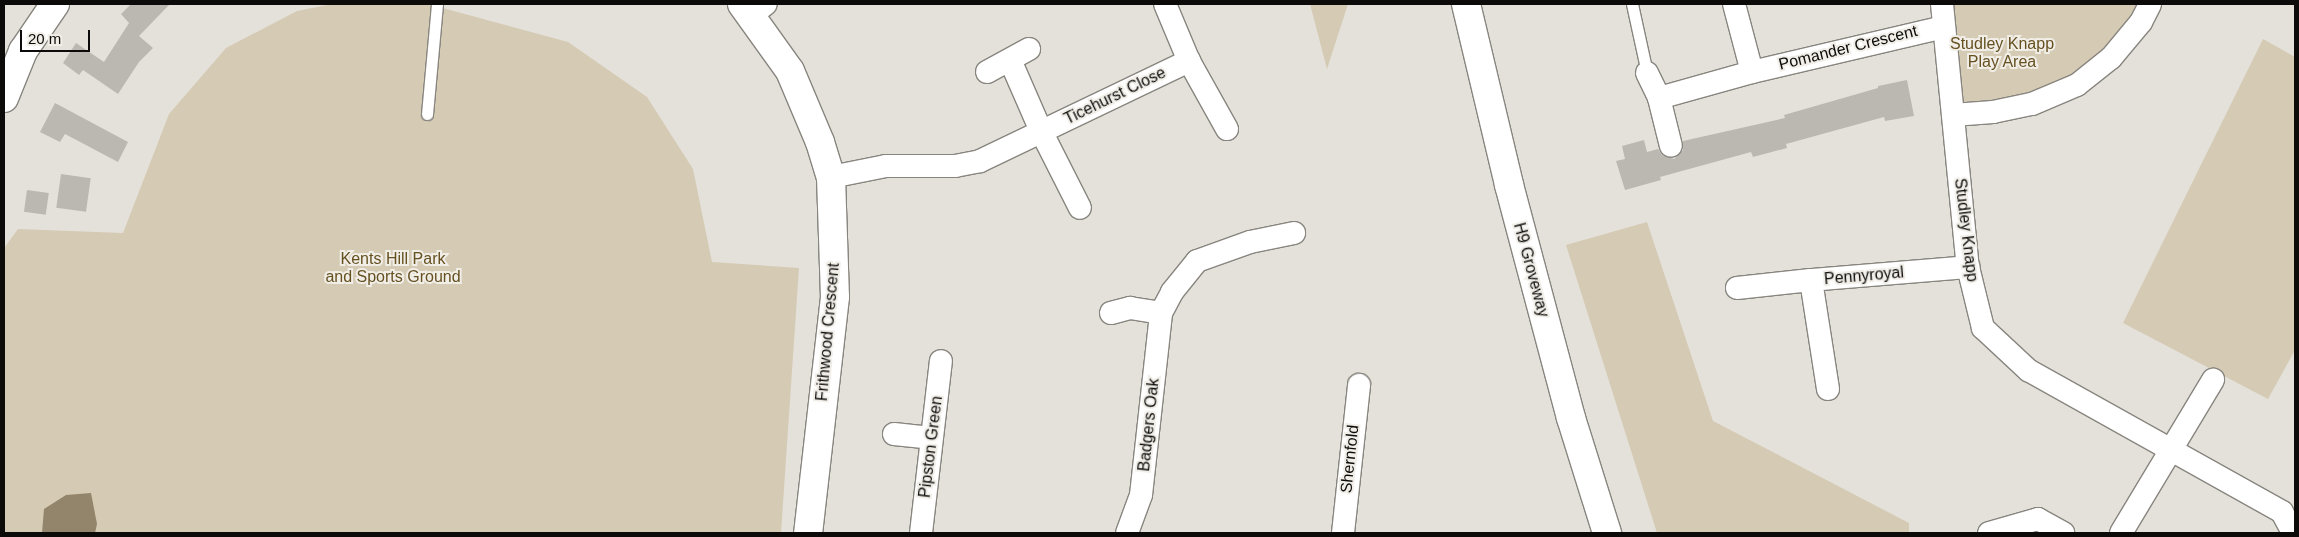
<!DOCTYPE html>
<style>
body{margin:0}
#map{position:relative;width:2299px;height:537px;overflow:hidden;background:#e4e1da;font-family:Arial,sans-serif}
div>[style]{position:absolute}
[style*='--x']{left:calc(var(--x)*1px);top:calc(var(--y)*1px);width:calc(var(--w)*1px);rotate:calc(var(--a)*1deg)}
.green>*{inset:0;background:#d5cab4}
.water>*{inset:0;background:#92856b}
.building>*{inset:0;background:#bbb8b2;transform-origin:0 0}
.roads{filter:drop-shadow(1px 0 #88857f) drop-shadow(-1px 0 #88857f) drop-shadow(0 1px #88857f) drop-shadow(0 -1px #88857f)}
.service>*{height:11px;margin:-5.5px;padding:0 5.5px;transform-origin:5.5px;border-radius:5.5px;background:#fff}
.minor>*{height:22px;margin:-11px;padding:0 11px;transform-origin:11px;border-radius:11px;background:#fff}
.tertiary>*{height:28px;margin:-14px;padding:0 14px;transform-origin:14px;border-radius:14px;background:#fff}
span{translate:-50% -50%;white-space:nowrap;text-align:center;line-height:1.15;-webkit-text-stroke:4px #f1eee8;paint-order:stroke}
.park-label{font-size:16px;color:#655020}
.street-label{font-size:16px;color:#0c0b09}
.frame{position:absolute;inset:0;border:5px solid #0c0b09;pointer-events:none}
.scale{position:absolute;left:20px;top:30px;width:70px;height:22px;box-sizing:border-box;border:2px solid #0c0b09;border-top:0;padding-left:6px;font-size:15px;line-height:18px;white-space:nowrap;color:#0c0b09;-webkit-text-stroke:4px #f1eee8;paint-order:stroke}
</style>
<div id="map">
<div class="green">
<i style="clip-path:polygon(332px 4px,428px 4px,568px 42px,647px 97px,693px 169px,712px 262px,799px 268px,781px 533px,4px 533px,4px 248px,18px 229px,123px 233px,169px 114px,226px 48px,297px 11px)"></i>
<i style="clip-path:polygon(1310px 4px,1348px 4px,1327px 69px)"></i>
<i style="clip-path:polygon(1950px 4px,2138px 4px,2120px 35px,2082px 70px,2046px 90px,2010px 101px,1957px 103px)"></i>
<i style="clip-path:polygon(2263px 39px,2295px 57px,2295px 350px,2268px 399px,2123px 323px)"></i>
<i style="clip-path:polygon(1647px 222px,1713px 421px,1909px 523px,1909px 533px,1657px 533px,1566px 245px)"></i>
</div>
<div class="water">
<i style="clip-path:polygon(91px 493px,97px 524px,95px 533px,42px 533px,44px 509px,66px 495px)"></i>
</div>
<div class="building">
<i style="clip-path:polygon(131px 4px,170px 4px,139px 36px,153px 48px,139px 62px,118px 94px,83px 70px,79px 75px,63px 63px,76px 43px,104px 62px,129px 23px,121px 14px)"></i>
<i style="clip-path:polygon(1907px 80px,1914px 116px,1885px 121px,1884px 117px,1786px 144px,1787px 148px,1753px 157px,1751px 152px,1660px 177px,1661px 180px,1625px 190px,1616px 161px,1625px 159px,1622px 146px,1644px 140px,1647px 152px,1658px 149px,1662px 155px,1674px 159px,1683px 150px,1683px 141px,1785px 118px,1784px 115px,1878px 88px,1878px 86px)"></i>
<i style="clip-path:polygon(55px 103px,128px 142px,118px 162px,65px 134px,60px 142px,40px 132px)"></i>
<i style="left:61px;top:174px;width:30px;height:34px;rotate:8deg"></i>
<i style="left:27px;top:190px;width:22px;height:22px;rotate:8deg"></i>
</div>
<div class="roads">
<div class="service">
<i style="--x:1632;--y:4;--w:71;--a:77.7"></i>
<i style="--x:427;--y:114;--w:110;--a:-84.8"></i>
</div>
<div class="minor">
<i style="--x:1165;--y:4;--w:62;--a:67.2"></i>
<i style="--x:1189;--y:61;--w:78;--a:60.8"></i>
<i style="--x:1734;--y:4;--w:70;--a:75.2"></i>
<i style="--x:1942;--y:4;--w:264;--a:84.4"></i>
<i style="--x:1968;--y:267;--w:63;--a:76.2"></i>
<i style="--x:1983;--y:328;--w:62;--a:43"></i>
<i style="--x:2028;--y:370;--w:291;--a:29.2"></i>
<i style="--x:2282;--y:512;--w:24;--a:62"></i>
<i style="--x:753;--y:14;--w:16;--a:-38"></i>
<i style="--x:1010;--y:60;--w:77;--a:66.4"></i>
<i style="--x:1041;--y:131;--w:86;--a:63.1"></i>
<i style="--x:987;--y:72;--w:48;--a:-28.7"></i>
<i style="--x:1647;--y:73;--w:28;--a:64"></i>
<i style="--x:1659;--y:98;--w:49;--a:76"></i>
<i style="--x:1659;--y:98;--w:97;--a:-15.6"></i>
<i style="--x:1752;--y:72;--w:197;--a:-13.2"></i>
<i style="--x:1953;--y:115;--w:40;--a:-4.3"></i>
<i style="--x:1993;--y:112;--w:40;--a:-12"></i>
<i style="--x:2032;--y:104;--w:49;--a:-22.9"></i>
<i style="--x:2077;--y:85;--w:43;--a:-38.5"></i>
<i style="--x:2111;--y:58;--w:47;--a:-50.2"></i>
<i style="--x:2141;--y:22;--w:20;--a:-63"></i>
<i style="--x:831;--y:177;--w:56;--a:-11.3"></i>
<i style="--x:886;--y:166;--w:69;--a:0"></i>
<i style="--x:955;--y:166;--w:25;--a:-11"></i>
<i style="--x:980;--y:161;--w:232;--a:-25.6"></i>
<i style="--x:1737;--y:288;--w:74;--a:-6.2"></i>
<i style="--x:1111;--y:313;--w:20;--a:-15"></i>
<i style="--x:1130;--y:308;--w:31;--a:9"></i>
<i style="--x:1828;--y:389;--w:110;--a:-98.9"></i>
<i style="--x:1811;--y:280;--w:158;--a:-4.7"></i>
<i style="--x:894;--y:434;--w:37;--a:6"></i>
<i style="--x:921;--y:533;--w:173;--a:-83.4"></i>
<i style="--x:1127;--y:533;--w:40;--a:-69.8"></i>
<i style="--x:1141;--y:495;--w:183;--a:-83.7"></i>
<i style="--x:1161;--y:313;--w:24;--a:-62"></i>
<i style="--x:1172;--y:292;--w:40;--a:-51"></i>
<i style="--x:1197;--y:261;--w:56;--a:-19.7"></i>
<i style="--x:1250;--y:242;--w:45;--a:-11.6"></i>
<i style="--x:1343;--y:533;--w:149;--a:-83.8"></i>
<i style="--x:1989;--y:533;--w:51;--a:-15.9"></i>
<i style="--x:2038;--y:519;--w:29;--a:29"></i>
<i style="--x:2121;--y:533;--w:179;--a:-59"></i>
</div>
<div class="tertiary">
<i style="--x:742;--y:4;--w:82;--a:54.4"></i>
<i style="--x:790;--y:71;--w:77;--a:67.1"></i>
<i style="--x:820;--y:142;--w:37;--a:73"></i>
<i style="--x:831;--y:177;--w:120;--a:88.1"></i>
<i style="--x:835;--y:297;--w:238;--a:96.5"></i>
<i style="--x:1466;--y:4;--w:186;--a:76.6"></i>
<i style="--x:1509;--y:185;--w:241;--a:75.1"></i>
<i style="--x:1571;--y:418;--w:121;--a:72.6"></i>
<i style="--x:4;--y:98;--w:51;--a:-68"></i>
<i style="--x:23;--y:51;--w:57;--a:-55.8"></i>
</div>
</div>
<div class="park-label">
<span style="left:2002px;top:53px">Studley Knapp<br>Play Area</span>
<span style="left:393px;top:268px">Kents Hill Park<br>and Sports Ground</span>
</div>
<div class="street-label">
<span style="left:1848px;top:48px;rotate:-14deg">Pomander Crescent</span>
<span style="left:1115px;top:96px;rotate:-26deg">Ticehurst Close</span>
<span style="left:1966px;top:230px;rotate:83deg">Studley Knapp</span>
<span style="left:1531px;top:270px;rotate:75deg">H9 Groveway</span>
<span style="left:1864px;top:276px;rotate:-5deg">Pennyroyal</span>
<span style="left:828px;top:332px;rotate:-85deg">Frithwood Crescent</span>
<span style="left:1149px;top:425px;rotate:-84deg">Badgers Oak</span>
<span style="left:931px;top:447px;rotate:-83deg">Pipston Green</span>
<span style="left:1350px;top:459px;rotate:-84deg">Shernfold</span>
</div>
<div class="frame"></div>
<div class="scale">20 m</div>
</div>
